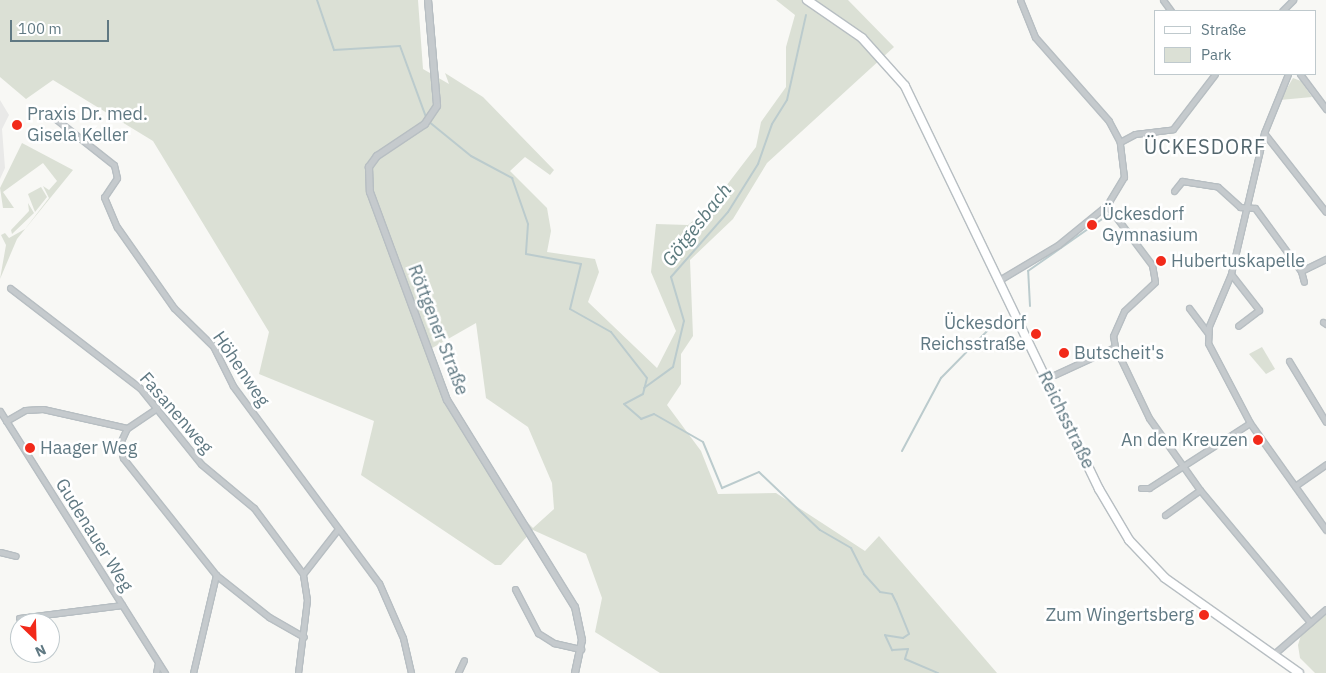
<!DOCTYPE html>
<meta charset="utf-8">
<style>
body{margin:0}
#map{position:relative;width:1326px;height:673px;overflow:hidden;background:#f8f8f5;font-family:"IBM Plex Sans",sans-serif}
div>[style]{position:absolute}
[style*='--x']{left:calc(var(--x)*1px);top:calc(var(--y)*1px);width:calc(var(--w)*1px);rotate:calc(var(--a)*1deg)}
.built>*{inset:0;background:#e9e9e8}
.green>*{inset:0;background:#dbe0d5}
.stream>*{height:2px;margin:-1px;padding:0 1px;transform-origin:1px;border-radius:1px;background:#bbcbcd}
.roads{filter:drop-shadow(1px 0 #b7bec2) drop-shadow(-1px 0 #b7bec2) drop-shadow(0 1px #b7bec2) drop-shadow(0 -1px #b7bec2)}
.minor>*{height:5px;margin:-2.5px;padding:0 2.5px;transform-origin:2.5px;border-radius:2.5px;background:#c5cacd}
.tertiary>*{height:6px;margin:-3px;padding:0 3px;transform-origin:3px;border-radius:3px;background:#c5cacd}
.secondary>*{height:8px;margin:-4px;padding:0 4px;transform-origin:4px;border-radius:4px;background:#fff}
.dots>*{width:14px;height:14px;translate:-50% -50%;box-sizing:border-box;border:2px solid #fff;border-radius:50%}
span{translate:-50% -50%;white-space:nowrap;text-align:center;line-height:1.15;-webkit-text-stroke:5px #fff;paint-order:stroke}
.poi-label{font-size:18px;color:#607983}
.left{translate:0 -50%;text-align:left}
.right{translate:-100% -50%;text-align:right}
.street-label{font-size:18px;color:#607983}
.water-label{font-size:19px;color:#5b797d;font-style:italic}
.quarter-label{font-size:20px;color:#53666d;letter-spacing:1px}
.legend{position:absolute;left:1154px;top:10px;width:162px;height:65px;box-sizing:border-box;background:#fff;border:1px solid #bfc9cd;margin:0;padding:6px 9px;list-style:none;font-size:15px;color:#607983}
.legend li{display:flex;align-items:center;gap:10px;height:25px}
.legend b{width:25px;border:1px solid #bfc9cd}
.north{position:absolute;left:10px;top:613px;width:50px;height:50px;box-sizing:border-box;background:#fff;border:1px solid #bfc9cd;border-radius:50%;rotate:156deg;font-size:14px;font-weight:700;line-height:20px;text-align:center;color:#607983}
.north::after{content:'';display:block;margin:auto;width:18px;height:22px;background:#f22a1a;clip-path:polygon(50% 0,100% 100%,50% 72%,0 100%)}
.scale{position:absolute;left:10px;top:20px;width:99px;height:22px;box-sizing:border-box;border:2px solid #607983;border-top:0;padding-left:6px;font-size:15px;line-height:18px;white-space:nowrap;color:#607983;-webkit-text-stroke:4px #fff;paint-order:stroke}
</style>
<div id="map">
<div class="built">
<i style="clip-path:polygon(0 100px,9px 115px,2px 129px,5px 168px,0 179px)"></i>
</div>
<div class="green">
<i style="clip-path:polygon(evenodd,0 0,418px 0,423px 69px,449px 84px,445px 73px,483px 97px,554px 170px,550px 175px,525px 157px,510px 171px,547px 208px,551px 231px,547px 252px,595px 259px,599px 272px,588px 302px,657px 368px,676px 331px,651px 272px,656px 224px,688px 225px,710px 207px,756px 147px,761px 122px,786px 87px,786px 47px,795px 15px,776px 0,848px 0,894px 47px,767px 163px,733px 219px,690px 260px,693px 336px,681px 354px,681px 384px,667px 405px,701px 451px,718px 494px,776px 493px,865px 551px,879px 536px,997px 673px,660px 673px,595px 632px,602px 598px,586px 554px,533px 530px,501px 565px,495px 565px,361px 475px,374px 421px,259px 374px,269px 332px,153px 141px,53px 80px,26px 99px,0 77px,0 0,476px 323px,486px 398px,528px 427px,552px 483px,554px 509px,533px 528px,506px 501px,446px 404px,427px 351px,476px 323px)"></i>
<i style="clip-path:polygon(1293px 78px,1301px 81px,1312px 97px,1280px 100px)"></i>
<i style="clip-path:polygon(22px 143px,73px 170px,17px 239px,0 279px,6px 245px,1px 235px,5px 233px,9px 238px,25px 229px,49px 198px,43px 186px,49px 190px,57px 181px,43px 163px,3px 192px,14px 208px,3px 208px,0 188px)"></i>
<i style="clip-path:polygon(41px 187px,47px 197px,35px 212px,28px 194px)"></i>
<i style="clip-path:polygon(28px 203px,34px 213px,12px 234px,11px 230px,29px 211px)"></i>
<i style="clip-path:polygon(1262px 347px,1275px 369px,1266px 374px,1249px 354px)"></i>
<i style="clip-path:polygon(1326px 614px,1326px 673px,1315px 673px,1300px 658px,1298px 645px,1301px 635px)"></i>
</div>
<div class="stream">
<i style="--x:317;--y:0;--w:53;--a:71.2"></i>
<i style="--x:334;--y:50;--w:66;--a:-3.5"></i>
<i style="--x:400;--y:46;--w:76;--a:69.9"></i>
<i style="--x:428;--y:121;--w:55;--a:39.1"></i>
<i style="--x:471;--y:156;--w:47;--a:28.2"></i>
<i style="--x:512;--y:178;--w:49;--a:70.8"></i>
<i style="--x:528;--y:224;--w:30;--a:94"></i>
<i style="--x:526;--y:254;--w:56;--a:10.3"></i>
<i style="--x:581;--y:264;--w:46;--a:103.7"></i>
<i style="--x:570;--y:309;--w:47;--a:29.3"></i>
<i style="--x:611;--y:332;--w:58;--a:52"></i>
<i style="--x:647;--y:378;--w:16;--a:104"></i>
<i style="--x:643;--y:394;--w:21;--a:152"></i>
<i style="--x:624;--y:404;--w:23;--a:41"></i>
<i style="--x:641;--y:419;--w:14;--a:-21"></i>
<i style="--x:654;--y:414;--w:56;--a:29.7"></i>
<i style="--x:703;--y:442;--w:50;--a:67.6"></i>
<i style="--x:722;--y:488;--w:40;--a:-23.4"></i>
<i style="--x:759;--y:472;--w:84;--a:43.6"></i>
<i style="--x:820;--y:530;--w:36;--a:30"></i>
<i style="--x:851;--y:548;--w:29;--a:63"></i>
<i style="--x:864;--y:574;--w:24;--a:48"></i>
<i style="--x:880;--y:592;--w:12;--a:9"></i>
<i style="--x:892;--y:594;--w:11;--a:63"></i>
<i style="--x:897;--y:604;--w:32;--a:68"></i>
<i style="--x:909;--y:634;--w:7;--a:146"></i>
<i style="--x:903;--y:638;--w:18;--a:-171"></i>
<i style="--x:885;--y:635;--w:17;--a:65"></i>
<i style="--x:892;--y:650;--w:16;--a:-4"></i>
<i style="--x:908;--y:649;--w:10;--a:107"></i>
<i style="--x:905;--y:659;--w:36;--a:23"></i>
<i style="--x:1030;--y:306;--w:35;--a:-93"></i>
<i style="--x:1028;--y:271;--w:98;--a:-35"></i>
<i style="--x:644;--y:388;--w:36;--a:-36"></i>
<i style="--x:673;--y:367;--w:47;--a:-76.6"></i>
<i style="--x:684;--y:321;--w:46;--a:-106.5"></i>
<i style="--x:671;--y:277;--w:86;--a:-48.8"></i>
<i style="--x:728;--y:212;--w:57;--a:-58"></i>
<i style="--x:758;--y:164;--w:42;--a:-70.7"></i>
<i style="--x:772;--y:124;--w:28;--a:-58"></i>
<i style="--x:787;--y:100;--w:87;--a:-77.4"></i>
<i style="--x:902;--y:451;--w:83;--a:-61.9"></i>
<i style="--x:941;--y:378;--w:86;--a:-45.5"></i>
</div>
<div class="roads">
<div class="minor">
<i style="--x:1163;--y:0;--w:14;--a:54"></i>
<i style="--x:1282;--y:11;--w:16;--a:-45"></i>
<i style="--x:1288;--y:74;--w:64;--a:112.1"></i>
<i style="--x:1264;--y:133;--w:145;--a:103.2"></i>
<i style="--x:1231;--y:274;--w:56;--a:112.9"></i>
<i style="--x:1209;--y:326;--w:17;--a:93"></i>
<i style="--x:1208;--y:343;--w:90;--a:62.3"></i>
<i style="--x:1250;--y:423;--w:131;--a:54.6"></i>
<i style="--x:1300;--y:74;--w:44;--a:53.4"></i>
<i style="--x:39;--y:112;--w:14;--a:17"></i>
<i style="--x:52;--y:116;--w:79;--a:38.3"></i>
<i style="--x:114;--y:165;--w:13;--a:77"></i>
<i style="--x:117;--y:178;--w:23;--a:124"></i>
<i style="--x:104;--y:197;--w:33;--a:67"></i>
<i style="--x:117;--y:227;--w:99;--a:54.9"></i>
<i style="--x:174;--y:308;--w:54;--a:44.3"></i>
<i style="--x:213;--y:346;--w:45;--a:63.4"></i>
<i style="--x:233;--y:386;--w:245;--a:53.5"></i>
<i style="--x:379;--y:583;--w:60;--a:66.4"></i>
<i style="--x:403;--y:638;--w:36;--a:77"></i>
<i style="--x:1264;--y:133;--w:100;--a:51.9"></i>
<i style="--x:1120;--y:142;--w:17;--a:-28"></i>
<i style="--x:1135;--y:134;--w:38;--a:-7"></i>
<i style="--x:1173;--y:129;--w:69;--a:-52.6"></i>
<i style="--x:1174;--y:191;--w:13;--a:-51"></i>
<i style="--x:1182;--y:181;--w:36;--a:9"></i>
<i style="--x:1218;--y:187;--w:30;--a:42"></i>
<i style="--x:1240;--y:207;--w:15;--a:4"></i>
<i style="--x:1255;--y:208;--w:78;--a:53.9"></i>
<i style="--x:1301;--y:271;--w:11;--a:75"></i>
<i style="--x:1301;--y:271;--w:28;--a:-26"></i>
<i style="--x:1231;--y:274;--w:46;--a:52.1"></i>
<i style="--x:1259;--y:310;--w:26;--a:143"></i>
<i style="--x:1001;--y:279;--w:66;--a:-30.8"></i>
<i style="--x:1058;--y:245;--w:63;--a:-39.2"></i>
<i style="--x:1107;--y:205;--w:33;--a:-59"></i>
<i style="--x:1124;--y:177;--w:35;--a:-97"></i>
<i style="--x:1120;--y:142;--w:24;--a:-118"></i>
<i style="--x:1109;--y:121;--w:112;--a:-131.4"></i>
<i style="--x:1035;--y:37;--w:40;--a:-112"></i>
<i style="--x:10;--y:288;--w:164;--a:37.6"></i>
<i style="--x:140;--y:388;--w:97;--a:51.2"></i>
<i style="--x:201;--y:464;--w:69;--a:39.7"></i>
<i style="--x:254;--y:508;--w:82;--a:53.4"></i>
<i style="--x:1189;--y:308;--w:31;--a:53"></i>
<i style="--x:1323;--y:322;--w:4;--a:34"></i>
<i style="--x:1115;--y:347;--w:79;--a:64.4"></i>
<i style="--x:1149;--y:418;--w:88;--a:54.7"></i>
<i style="--x:1200;--y:490;--w:170;--a:50.2"></i>
<i style="--x:1289;--y:361;--w:71;--a:58.8"></i>
<i style="--x:1054;--y:375;--w:67;--a:-24.7"></i>
<i style="--x:1115;--y:347;--w:11;--a:-100"></i>
<i style="--x:1113;--y:336;--w:27;--a:-66"></i>
<i style="--x:1124;--y:311;--w:42;--a:-43.1"></i>
<i style="--x:1155;--y:282;--w:17;--a:-100"></i>
<i style="--x:1152;--y:265;--w:75;--a:-126.9"></i>
<i style="--x:157;--y:408;--w:36;--a:146"></i>
<i style="--x:127;--y:428;--w:17;--a:115"></i>
<i style="--x:120;--y:443;--w:15;--a:79"></i>
<i style="--x:123;--y:458;--w:149;--a:51.5"></i>
<i style="--x:216;--y:575;--w:68;--a:38.4"></i>
<i style="--x:269;--y:617;--w:40;--a:29.7"></i>
<i style="--x:0;--y:411;--w:310;--a:57.8"></i>
<i style="--x:6;--y:421;--w:22;--a:-30"></i>
<i style="--x:25;--y:410;--w:18;--a:-3"></i>
<i style="--x:43;--y:409;--w:86;--a:12.7"></i>
<i style="--x:1295;--y:486;--w:38;--a:-35"></i>
<i style="--x:1141;--y:488;--w:8;--a:0"></i>
<i style="--x:1149;--y:488;--w:120;--a:-32.8"></i>
<i style="--x:1165;--y:515;--w:43;--a:-35.5"></i>
<i style="--x:0;--y:552;--w:16;--a:14"></i>
<i style="--x:303;--y:574;--w:57;--a:-52.1"></i>
<i style="--x:515;--y:589;--w:50;--a:62.4"></i>
<i style="--x:538;--y:633;--w:19;--a:32"></i>
<i style="--x:554;--y:643;--w:28;--a:13"></i>
<i style="--x:19;--y:618;--w:104;--a:-7.2"></i>
<i style="--x:1275;--y:653;--w:67;--a:-40.8"></i>
<i style="--x:156;--y:673;--w:10;--a:-79"></i>
<i style="--x:193;--y:673;--w:101;--a:-76.8"></i>
<i style="--x:298;--y:673;--w:74;--a:-83"></i>
<i style="--x:307;--y:600;--w:26;--a:-99"></i>
<i style="--x:458;--y:673;--w:14;--a:-65"></i>
</div>
<div class="tertiary">
<i style="--x:428;--y:0;--w:106;--a:85.1"></i>
<i style="--x:437;--y:106;--w:22;--a:124"></i>
<i style="--x:425;--y:124;--w:58;--a:146.3"></i>
<i style="--x:377;--y:156;--w:14;--a:126"></i>
<i style="--x:369;--y:167;--w:25;--a:88"></i>
<i style="--x:370;--y:192;--w:222;--a:69.7"></i>
<i style="--x:447;--y:400;--w:243;--a:58.3"></i>
<i style="--x:575;--y:607;--w:34;--a:78"></i>
<i style="--x:582;--y:640;--w:34;--a:102"></i>
</div>
<div class="secondary">
<i style="--x:807;--y:0;--w:67;--a:34.6"></i>
<i style="--x:862;--y:38;--w:64;--a:48.1"></i>
<i style="--x:905;--y:86;--w:447;--a:64.3"></i>
<i style="--x:1099;--y:489;--w:59;--a:59.5"></i>
<i style="--x:1129;--y:540;--w:52;--a:46.5"></i>
<i style="--x:1165;--y:578;--w:164;--a:35.3"></i>
</div>
</div>
<div class="dots">
<i style="left:17px;top:125px;background:#f22a1a"></i>
<i style="left:1092px;top:225px;background:#f22a1a"></i>
<i style="left:1161px;top:261px;background:#f22a1a"></i>
<i style="left:1036px;top:334px;background:#f22a1a"></i>
<i style="left:1064px;top:353px;background:#f22a1a"></i>
<i style="left:1258px;top:440px;background:#f22a1a"></i>
<i style="left:30px;top:448px;background:#f22a1a"></i>
<i style="left:1204px;top:615px;background:#f22a1a"></i>
</div>
<div class="poi-label">
<span class="left" style="left:27px;top:125px">Praxis Dr. med.<br>Gisela Keller</span>
<span class="left" style="left:1102px;top:225px">Ückesdorf<br>Gymnasium</span>
<span class="left" style="left:1171px;top:261px">Hubertuskapelle</span>
<span class="right" style="left:1026px;top:334px">Ückesdorf<br>Reichsstraße</span>
<span class="left" style="left:1074px;top:353px">Butscheit's</span>
<span class="right" style="left:1248px;top:440px">An den Kreuzen</span>
<span class="left" style="left:40px;top:448px">Haager Weg</span>
<span class="right" style="left:1194px;top:615px">Zum Wingertsberg</span>
</div>
<div class="street-label">
<span style="left:438px;top:330px;rotate:69deg">Röttgener Straße</span>
<span style="left:241px;top:369px;rotate:56deg">Höhenweg</span>
<span style="left:176px;top:413px;rotate:49deg">Fasanenweg</span>
<span style="left:1066px;top:420px;rotate:64deg">Reichsstraße</span>
<span style="left:94px;top:535px;rotate:58deg">Gudenauer Weg</span>
</div>
<div class="water-label">
<span style="left:697px;top:225px;rotate:-52deg">Götgesbach</span>
</div>
<div class="quarter-label">
<span style="left:1205px;top:146px">ÜCKESDORF</span>
</div>
<ul class="legend">
<li><b style="height:6px;background:#fff"></b>Straße</li>
<li><b style="height:14px;background:#dbe0d5"></b>Park</li>
</ul>
<div class="north">N</div>
<div class="scale">100 m</div>
</div>
